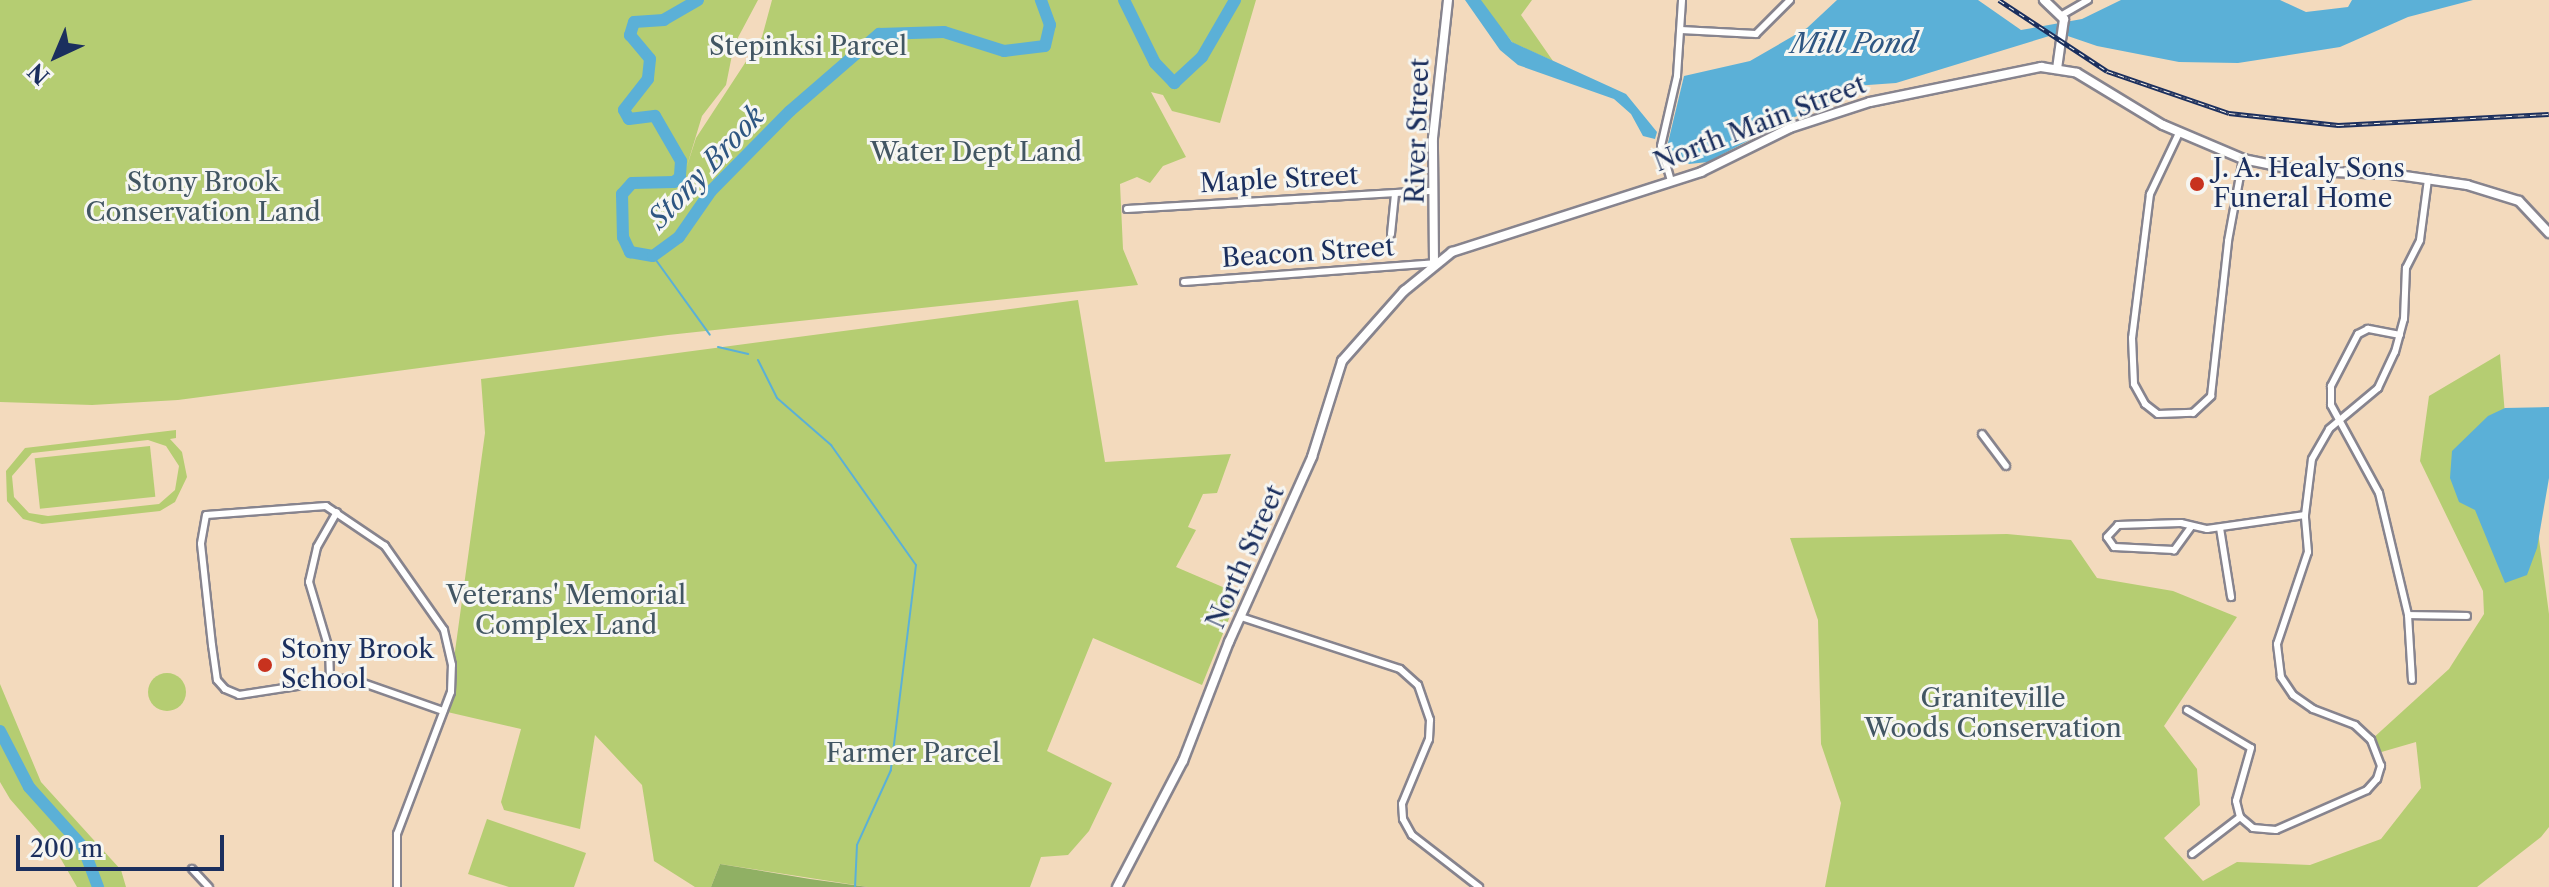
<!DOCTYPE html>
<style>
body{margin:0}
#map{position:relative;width:2549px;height:887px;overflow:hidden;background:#f3dabd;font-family:"Libre Caslon Text",serif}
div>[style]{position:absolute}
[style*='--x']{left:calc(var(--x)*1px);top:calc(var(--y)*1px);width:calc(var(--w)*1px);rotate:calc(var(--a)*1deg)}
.green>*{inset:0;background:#b5cd72;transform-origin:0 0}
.round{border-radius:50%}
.forest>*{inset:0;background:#90b064}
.water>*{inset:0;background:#5bb0d7}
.stream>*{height:2px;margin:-1px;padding:0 1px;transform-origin:1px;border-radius:1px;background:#5bb0d7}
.river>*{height:12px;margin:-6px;padding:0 6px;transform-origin:6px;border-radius:6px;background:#5bb0d7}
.roads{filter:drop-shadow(2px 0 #87848e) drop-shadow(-2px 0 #87848e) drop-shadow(0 2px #87848e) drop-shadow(0 -2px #87848e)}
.street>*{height:6px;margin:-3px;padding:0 3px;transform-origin:3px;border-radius:3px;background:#fff}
.secondary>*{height:8px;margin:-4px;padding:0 4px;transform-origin:4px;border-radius:4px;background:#fff}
.rail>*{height:5px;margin-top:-2.5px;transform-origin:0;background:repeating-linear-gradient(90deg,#f6f6f2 0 6px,#1b2f5e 0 12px);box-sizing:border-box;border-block:2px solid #1b2f5e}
.dots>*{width:22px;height:22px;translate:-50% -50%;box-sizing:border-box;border:4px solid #f6f6f2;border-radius:50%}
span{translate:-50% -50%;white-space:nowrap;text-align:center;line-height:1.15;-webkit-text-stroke:6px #f6f6f2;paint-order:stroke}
.park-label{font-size:26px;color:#425663}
.street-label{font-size:26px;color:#1b2f5e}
.poi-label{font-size:26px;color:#1b2f5e}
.left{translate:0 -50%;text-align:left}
.water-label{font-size:28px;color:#2e5682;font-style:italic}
.north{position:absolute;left:16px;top:16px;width:80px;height:80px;-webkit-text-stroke:6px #f6f6f2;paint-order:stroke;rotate:224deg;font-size:22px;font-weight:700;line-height:32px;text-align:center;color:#1b2f5e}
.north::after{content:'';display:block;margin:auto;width:28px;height:36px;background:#1b2f5e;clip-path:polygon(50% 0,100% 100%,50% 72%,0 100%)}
.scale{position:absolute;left:16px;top:835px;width:208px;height:36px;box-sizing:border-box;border:4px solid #1b2f5e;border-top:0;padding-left:10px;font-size:24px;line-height:28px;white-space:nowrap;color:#1b2f5e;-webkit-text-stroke:6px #f6f6f2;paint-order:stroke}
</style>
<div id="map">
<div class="green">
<i style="clip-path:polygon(0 0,758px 0,734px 45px,726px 85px,702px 116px,686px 169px,696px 138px,762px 37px,772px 0,1256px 0,1220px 123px,1172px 111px,1163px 95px,1151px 92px,1186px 157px,1163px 166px,1150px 183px,1137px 177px,1120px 184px,1123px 249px,1138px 285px,668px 335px,178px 400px,92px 405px,0 402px)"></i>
<i style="clip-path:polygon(1478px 0,1532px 0,1521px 15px,1553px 61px,1513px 43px)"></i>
<i style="clip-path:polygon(1078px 300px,1105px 462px,1231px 454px,1217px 493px,1203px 494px,1188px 527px,1196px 530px,1176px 567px,1239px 594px,1202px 685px,1093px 638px,1047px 751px,1112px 783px,1089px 831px,1068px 855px,1041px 857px,1030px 887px,868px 887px,720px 864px,711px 887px,695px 887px,654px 861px,642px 785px,595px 735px,580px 829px,504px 810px,501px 802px,521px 729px,443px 711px,449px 695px,485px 433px,481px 379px)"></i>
<i style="clip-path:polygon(2500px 354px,2506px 427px,2531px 479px,2549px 614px,2549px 827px,2541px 837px,2477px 887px,1825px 887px,1841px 803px,1821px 744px,1818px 620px,1790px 538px,2007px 534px,2071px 540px,2097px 578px,2173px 591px,2237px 617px,2164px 726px,2197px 769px,2200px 805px,2164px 838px,2203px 881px,2237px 862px,2310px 865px,2381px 839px,2421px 788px,2416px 742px,2378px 753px,2371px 740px,2449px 669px,2484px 614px,2483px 591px,2420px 461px,2429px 396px)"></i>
<i style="clip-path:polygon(evenodd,176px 430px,176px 438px,170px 439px,182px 452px,187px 477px,175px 502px,160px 511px,42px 524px,23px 519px,7px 501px,6px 471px,25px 448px,176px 430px,148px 440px,166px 446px,179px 466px,175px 490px,159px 504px,48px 516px,29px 513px,14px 497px,12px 476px,32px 453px,148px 440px)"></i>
<i style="left:150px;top:446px;width:51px;height:116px;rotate:84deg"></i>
<i class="round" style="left:148px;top:673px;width:38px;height:38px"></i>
<i style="clip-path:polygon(0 684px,41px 782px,121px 870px,126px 887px,77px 887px,58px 854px,10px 799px,0 782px)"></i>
<i style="clip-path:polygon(487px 819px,586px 853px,574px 887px,509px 887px,468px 874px)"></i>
</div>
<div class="forest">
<i style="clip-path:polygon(720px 864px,810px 879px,868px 887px,711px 887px)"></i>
</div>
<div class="water">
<i style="clip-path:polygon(1465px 0,1481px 0,1512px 42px,1626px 94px,1657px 132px,1655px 139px,1643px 136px,1631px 114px,1614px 99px,1518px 65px,1500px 50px)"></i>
<i style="clip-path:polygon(1837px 0,1978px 0,2021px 30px,2082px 19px,2121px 0,2280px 0,2306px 12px,2348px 7px,2352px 0,2473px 0,2408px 17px,2340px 47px,2238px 63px,2179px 62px,2097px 46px,2059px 33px,1896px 83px,1854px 86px,1846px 97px,1787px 120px,1708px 162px,1689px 164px,1666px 151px,1684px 76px,1750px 61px,1807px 28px)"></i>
<i style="clip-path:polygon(2549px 407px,2549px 478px,2537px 548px,2527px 575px,2505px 583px,2475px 510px,2459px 502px,2450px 478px,2452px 451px,2488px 416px,2505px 408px)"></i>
</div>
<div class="stream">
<i style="--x:653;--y:256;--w:97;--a:54.2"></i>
<i style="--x:718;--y:347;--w:31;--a:13"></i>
<i style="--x:758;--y:360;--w:42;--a:63.4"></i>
<i style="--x:777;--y:398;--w:72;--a:41"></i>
<i style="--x:831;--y:445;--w:147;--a:54.7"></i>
<i style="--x:916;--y:565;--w:207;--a:97"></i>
<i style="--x:891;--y:770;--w:82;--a:114.4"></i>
<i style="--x:857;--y:845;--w:42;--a:92.7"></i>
</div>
<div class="river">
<i style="--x:698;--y:0;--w:39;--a:150"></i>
<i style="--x:664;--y:20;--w:30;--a:176"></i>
<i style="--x:634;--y:22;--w:14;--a:107"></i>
<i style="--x:630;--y:35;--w:31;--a:50"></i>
<i style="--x:650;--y:59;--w:20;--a:96"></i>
<i style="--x:648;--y:79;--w:39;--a:128"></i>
<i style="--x:624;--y:110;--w:10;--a:61"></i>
<i style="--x:629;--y:119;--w:26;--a:-7"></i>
<i style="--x:655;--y:116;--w:52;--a:60"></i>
<i style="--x:681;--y:161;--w:16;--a:94"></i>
<i style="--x:680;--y:177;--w:8;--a:140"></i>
<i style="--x:674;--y:182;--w:42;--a:178.6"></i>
<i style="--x:632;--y:183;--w:15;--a:132"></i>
<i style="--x:622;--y:194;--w:43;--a:88.7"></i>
<i style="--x:623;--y:237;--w:17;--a:65"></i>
<i style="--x:630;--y:252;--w:23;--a:10"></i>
<i style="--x:653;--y:256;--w:32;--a:-36"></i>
<i style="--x:679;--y:237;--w:56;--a:-55.2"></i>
<i style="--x:711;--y:191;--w:112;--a:-45.4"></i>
<i style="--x:790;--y:111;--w:118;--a:-40.9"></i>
<i style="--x:879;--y:34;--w:65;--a:-1.8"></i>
<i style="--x:944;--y:32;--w:63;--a:17.6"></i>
<i style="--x:1004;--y:51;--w:41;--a:-7"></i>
<i style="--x:1045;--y:46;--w:22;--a:-77"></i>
<i style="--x:1050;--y:25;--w:27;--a:-110"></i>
<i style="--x:1124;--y:0;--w:70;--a:63.8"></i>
<i style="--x:1155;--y:63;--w:28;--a:46"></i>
<i style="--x:1174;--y:83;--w:38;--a:-43"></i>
<i style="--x:1202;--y:57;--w:66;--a:-59.9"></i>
<i style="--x:0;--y:731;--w:63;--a:62.6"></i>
<i style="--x:29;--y:787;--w:81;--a:48"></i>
<i style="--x:83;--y:847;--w:43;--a:69.4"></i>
</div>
<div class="roads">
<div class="street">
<i style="--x:2062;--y:15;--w:30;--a:-30"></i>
<i style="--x:1681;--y:30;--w:75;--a:3.1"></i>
<i style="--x:1756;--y:34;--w:48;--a:-45"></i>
<i style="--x:2179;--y:133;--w:68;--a:115.4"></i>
<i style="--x:2150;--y:194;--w:145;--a:97.1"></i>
<i style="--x:2132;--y:338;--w:46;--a:87.5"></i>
<i style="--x:2134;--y:384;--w:23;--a:61"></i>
<i style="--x:2145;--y:404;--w:16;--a:38"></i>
<i style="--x:2158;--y:414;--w:35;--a:-2"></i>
<i style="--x:2193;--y:413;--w:25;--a:-43"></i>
<i style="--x:2211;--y:396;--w:156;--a:-83.7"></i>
<i style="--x:2228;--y:241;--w:83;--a:-79.6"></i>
<i style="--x:1671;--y:181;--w:36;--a:-106"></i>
<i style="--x:1661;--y:146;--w:72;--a:-77.1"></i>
<i style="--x:1677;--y:76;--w:76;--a:-86.2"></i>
<i style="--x:1127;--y:209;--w:307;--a:-3.4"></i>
<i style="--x:1391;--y:234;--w:40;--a:-84.3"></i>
<i style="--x:1184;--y:282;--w:251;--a:-4.3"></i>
<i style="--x:2400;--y:335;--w:33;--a:-169"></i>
<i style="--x:2368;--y:329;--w:11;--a:153"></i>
<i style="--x:2358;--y:334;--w:59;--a:117.4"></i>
<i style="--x:2331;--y:386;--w:19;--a:90"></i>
<i style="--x:2331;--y:405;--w:100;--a:61.4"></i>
<i style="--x:2379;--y:493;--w:125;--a:76.6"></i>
<i style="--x:2408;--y:615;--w:65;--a:86.5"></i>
<i style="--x:1982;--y:434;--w:40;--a:53"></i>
<i style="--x:2191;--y:527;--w:29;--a:126"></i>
<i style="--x:2174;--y:550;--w:60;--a:-177.1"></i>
<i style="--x:2114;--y:547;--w:12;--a:-125"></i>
<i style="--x:2107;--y:537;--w:16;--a:-47"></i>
<i style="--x:2118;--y:525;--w:63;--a:-1.8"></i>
<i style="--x:2181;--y:523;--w:27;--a:13"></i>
<i style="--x:2207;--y:529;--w:99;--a:-8.1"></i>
<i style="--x:2220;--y:528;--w:70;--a:80.9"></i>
<i style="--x:2408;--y:615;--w:59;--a:1"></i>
<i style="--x:1241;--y:617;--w:167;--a:18.1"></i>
<i style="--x:1400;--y:669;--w:24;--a:42"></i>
<i style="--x:1418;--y:685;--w:37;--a:71"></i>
<i style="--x:1430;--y:720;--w:19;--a:93"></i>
<i style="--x:1429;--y:739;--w:70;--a:112.6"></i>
<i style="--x:1402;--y:804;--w:15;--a:86"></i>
<i style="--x:1403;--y:819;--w:18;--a:61"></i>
<i style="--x:1412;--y:835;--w:85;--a:37.8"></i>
<i style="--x:330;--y:678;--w:29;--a:-92"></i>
<i style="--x:329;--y:649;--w:70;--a:-106.6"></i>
<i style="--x:309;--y:582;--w:36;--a:-77"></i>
<i style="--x:317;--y:547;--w:40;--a:-60.3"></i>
<i style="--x:2187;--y:710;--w:74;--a:30.7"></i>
<i style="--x:2251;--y:748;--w:55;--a:105.8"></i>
<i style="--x:2236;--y:801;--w:16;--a:76"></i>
<i style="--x:2240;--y:817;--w:17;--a:40"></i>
<i style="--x:2253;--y:828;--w:23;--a:5"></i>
<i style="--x:2276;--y:830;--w:99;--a:-23.7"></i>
<i style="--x:2367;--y:790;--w:15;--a:-48"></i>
<i style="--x:2377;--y:779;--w:14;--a:-73"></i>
<i style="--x:2381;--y:766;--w:28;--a:-111"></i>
<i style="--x:2371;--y:740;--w:22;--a:-137"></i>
<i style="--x:2355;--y:725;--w:45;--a:-159.1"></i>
<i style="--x:2313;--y:709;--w:24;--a:-145"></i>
<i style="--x:2293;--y:695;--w:22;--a:-124"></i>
<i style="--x:2281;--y:677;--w:33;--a:-97"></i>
<i style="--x:2277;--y:644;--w:97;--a:-71.4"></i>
<i style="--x:2308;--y:552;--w:37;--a:-95"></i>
<i style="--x:2305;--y:515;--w:56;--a:-82.9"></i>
<i style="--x:2312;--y:459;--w:34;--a:-60"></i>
<i style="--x:2329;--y:429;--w:64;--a:-39.9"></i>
<i style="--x:2378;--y:388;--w:40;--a:-65"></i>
<i style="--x:2395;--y:352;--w:34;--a:-75"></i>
<i style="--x:2404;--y:319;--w:51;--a:-87.8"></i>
<i style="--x:2406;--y:268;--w:31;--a:-63"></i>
<i style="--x:2420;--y:240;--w:62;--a:-82.5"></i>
<i style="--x:2192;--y:854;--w:61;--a:-37.6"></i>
<i style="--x:192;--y:869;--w:25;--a:47"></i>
<i style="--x:397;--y:887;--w:53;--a:-90"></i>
<i style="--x:397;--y:834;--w:152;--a:-69.2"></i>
<i style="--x:451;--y:692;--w:27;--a:-88"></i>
<i style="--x:452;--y:665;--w:36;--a:-103"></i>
<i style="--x:444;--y:630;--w:103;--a:-125.1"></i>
<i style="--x:385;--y:546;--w:71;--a:-145.9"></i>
<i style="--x:326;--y:506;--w:120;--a:175.7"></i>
<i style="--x:206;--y:515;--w:29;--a:100"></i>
<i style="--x:201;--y:544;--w:102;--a:83.8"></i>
<i style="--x:212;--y:645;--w:35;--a:82"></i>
<i style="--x:217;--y:680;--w:12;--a:48"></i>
<i style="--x:225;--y:689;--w:15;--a:23"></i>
<i style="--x:239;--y:695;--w:111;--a:-8.8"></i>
<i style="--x:349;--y:678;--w:100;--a:19.3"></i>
</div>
<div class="secondary">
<i style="--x:2044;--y:0;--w:28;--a:44"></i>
<i style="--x:2064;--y:19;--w:50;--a:98"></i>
<i style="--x:1434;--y:263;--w:125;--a:-90.5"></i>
<i style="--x:1433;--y:138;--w:139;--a:-83.8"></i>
<i style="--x:1117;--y:887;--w:142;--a:-62.4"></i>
<i style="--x:1183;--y:761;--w:128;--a:-68.9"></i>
<i style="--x:1229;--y:642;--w:203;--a:-65.8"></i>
<i style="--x:1312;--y:457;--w:101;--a:-72.6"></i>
<i style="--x:1342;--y:361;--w:94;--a:-48.5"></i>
<i style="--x:1404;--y:291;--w:62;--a:-39.1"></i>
<i style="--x:1452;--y:252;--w:262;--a:-17.8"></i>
<i style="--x:1701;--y:172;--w:99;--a:-26.3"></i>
<i style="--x:1790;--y:128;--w:84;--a:-18"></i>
<i style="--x:1870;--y:102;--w:175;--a:-11.6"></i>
<i style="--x:2041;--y:67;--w:36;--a:9"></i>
<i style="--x:2077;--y:73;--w:100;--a:31.2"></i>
<i style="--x:2163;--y:125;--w:87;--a:23"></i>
<i style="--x:2243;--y:159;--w:60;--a:11.5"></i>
<i style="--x:2302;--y:171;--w:89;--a:1.9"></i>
<i style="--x:2391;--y:174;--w:77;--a:8.2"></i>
<i style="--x:2467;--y:185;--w:54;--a:17.1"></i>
<i style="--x:2519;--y:201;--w:44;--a:46.8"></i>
</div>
</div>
<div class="rail">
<i style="--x:1999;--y:0;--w:129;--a:33.3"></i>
<i style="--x:2107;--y:71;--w:129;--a:19"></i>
<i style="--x:2229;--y:113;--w:110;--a:6.3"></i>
<i style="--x:2338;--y:125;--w:211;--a:-3"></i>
</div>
<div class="dots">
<i style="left:2197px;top:184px;background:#c8321e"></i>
<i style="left:265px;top:665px;background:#c8321e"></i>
</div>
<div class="park-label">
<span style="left:808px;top:47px">Stepinksi Parcel</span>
<span style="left:976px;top:153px">Water Dept Land</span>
<span style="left:203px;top:198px">Stony Brook<br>Conservation Land</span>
<span style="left:566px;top:611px">Veterans' Memorial<br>Complex Land</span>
<span style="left:1993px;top:714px">Graniteville<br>Woods Conservation</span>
<span style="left:913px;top:754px">Farmer Parcel</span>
</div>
<div class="street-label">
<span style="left:1760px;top:124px;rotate:-21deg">North Main Street</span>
<span style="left:1418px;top:131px;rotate:-88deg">River Street</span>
<span style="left:1279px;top:180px;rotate:-3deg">Maple Street</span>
<span style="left:1308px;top:253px;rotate:-4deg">Beacon Street</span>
<span style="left:1246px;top:557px;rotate:-66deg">North Street</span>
</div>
<div class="poi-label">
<span class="left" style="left:2213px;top:184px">J. A. Healy Sons<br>Funeral Home</span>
<span class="left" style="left:281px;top:665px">Stony Brook<br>School</span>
</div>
<div class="water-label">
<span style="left:1854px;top:43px">Mill Pond</span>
<span style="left:706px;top:167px;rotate:-47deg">Stony Brook</span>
</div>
<div class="north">N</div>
<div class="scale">200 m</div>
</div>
